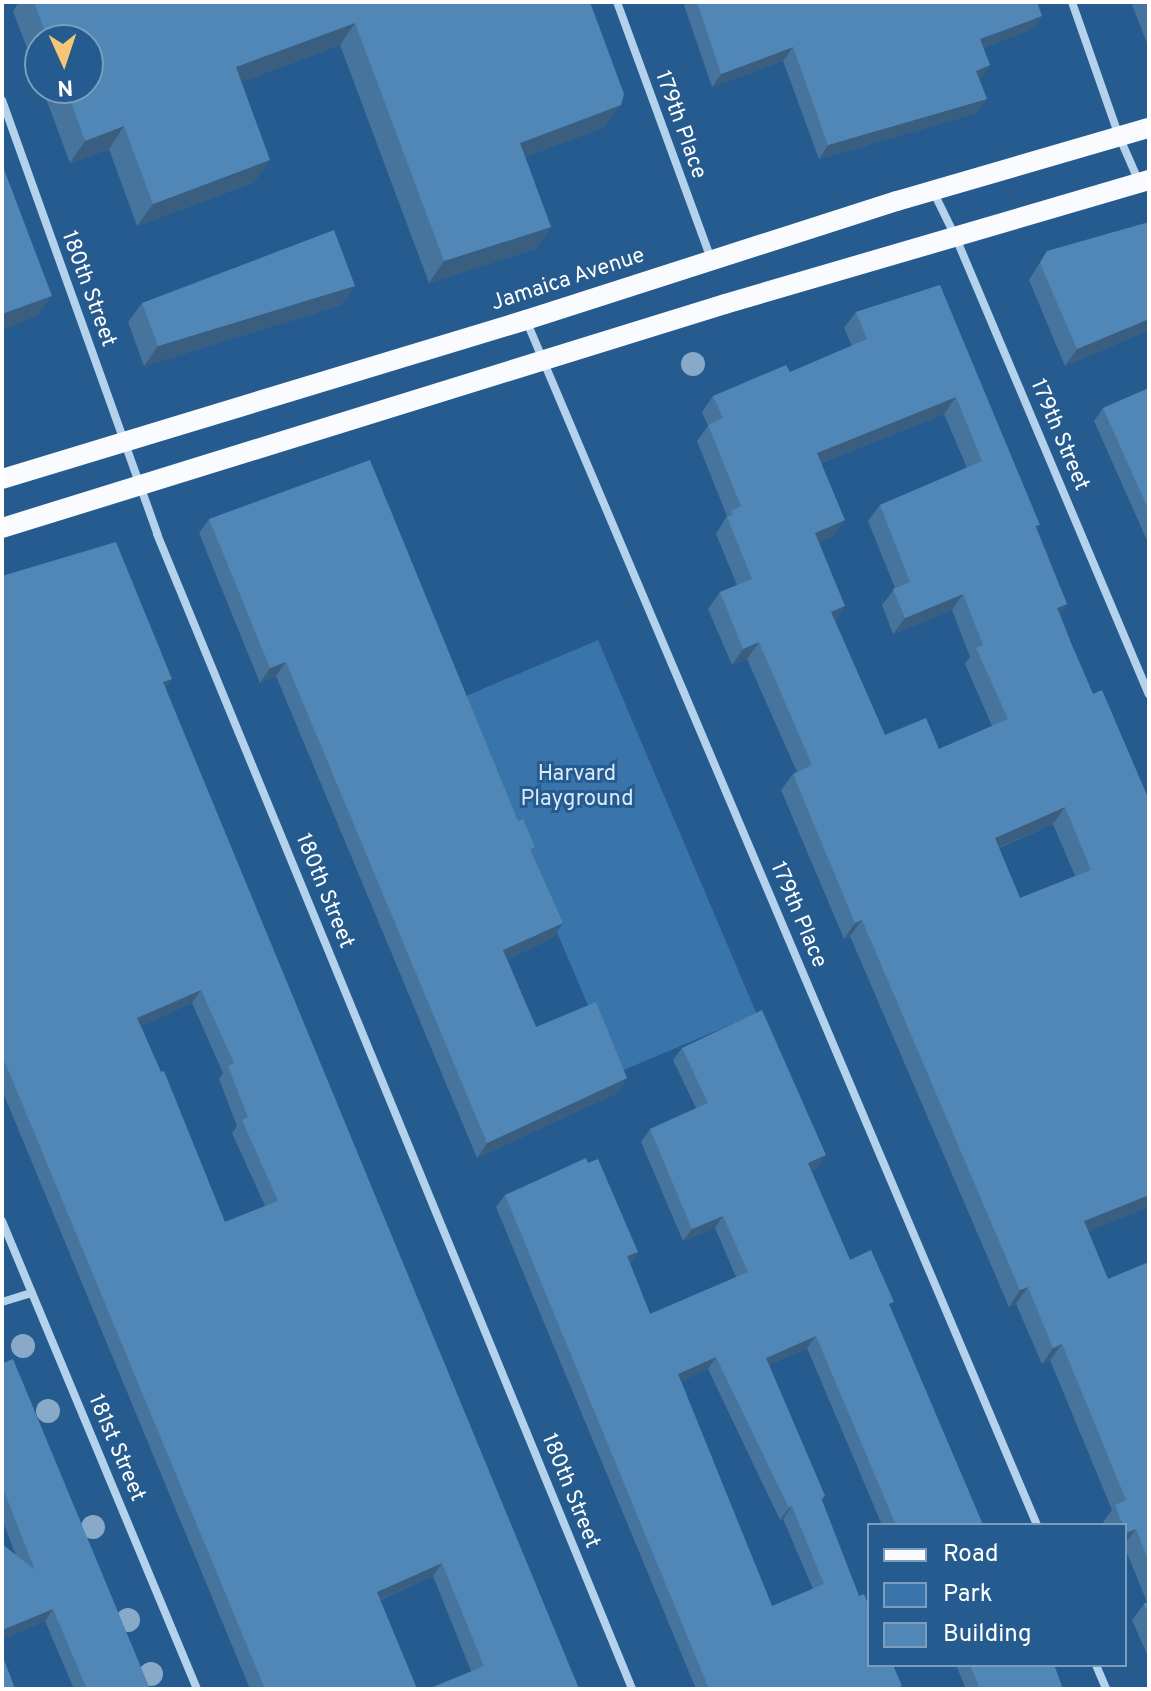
<!DOCTYPE html>
<style>
body{margin:0}
#map{position:relative;width:1151px;height:1691px;overflow:hidden;background:#255b8e;font-family:Overpass,sans-serif}
div>[style]{position:absolute}
[style*='--x']{left:calc(var(--x)*1px);top:calc(var(--y)*1px);width:calc(var(--w)*1px);rotate:calc(var(--a)*1deg)}
.green>*{inset:0;background:#3975aa;transform-origin:0 0}
.street>*{height:8px;margin:-4px;padding:0 4px;transform-origin:4px;border-radius:4px;background:#b4d2eb}
.primary>*{height:20px;margin:-10px;padding:0 10px;transform-origin:10px;border-radius:10px;background:#f9fbff}
.trees>*{width:24px;height:24px;margin:-12px;border-radius:50%;background:#88aac8}
.wall>*{inset:0;background:#46749d}
.shaded-wall>*{inset:0;background:#395e7f}
.building>*{inset:0;background:#5187b6}
span{translate:-50% -50%;white-space:nowrap;text-align:center;line-height:1.15;-webkit-text-stroke:6px #255b8e;paint-order:stroke}
.street-label{font-size:22px;color:#fff}
.park-label{font-size:22px;color:#d9eaf8}
.frame{position:absolute;inset:0;border:4px solid #fff;pointer-events:none}
.legend{position:absolute;left:867px;top:1523px;width:260px;height:144px;box-sizing:border-box;background:#255b8e;border:2px solid #7c9dbb;margin:0;padding:10px 14px;list-style:none;font-size:24px;color:#fff}
.legend li{display:flex;align-items:center;gap:16px;height:40px}
.legend b{width:40px;border:2px solid #7c9dbb}
.north{position:absolute;left:24px;top:24px;width:80px;height:80px;box-sizing:border-box;background:#255b8e;border:2px solid #7c9dbb;border-radius:50%;rotate:177deg;font-size:22px;font-weight:700;line-height:32px;text-align:center;color:#fff}
.north::after{content:'';display:block;margin:auto;width:28px;height:36px;background:#f5c678;clip-path:polygon(50% 0,100% 100%,50% 72%,0 100%)}
</style>
<div id="map">
<div class="green">
<i style="left:598px;top:640px;width:406px;height:152px;rotate:67deg"></i>
</div>
<div class="street">
<i style="--x:617;--y:2;--w:274;--a:69.9"></i>
<i style="--x:1072;--y:2;--w:142;--a:70.7"></i>
<i style="--x:1119;--y:136;--w:50;--a:66.5"></i>
<i style="--x:2;--y:100;--w:461;--a:70.3"></i>
<i style="--x:157;--y:534;--w:1249;--a:67.64"></i>
<i style="--x:933;--y:191;--w:52;--a:63.9"></i>
<i style="--x:956;--y:238;--w:495;--a:67.1"></i>
<i style="--x:526;--y:320;--w:1309;--a:67.02"></i>
<i style="--x:2;--y:1221;--w:507;--a:67.38"></i>
<i style="--x:2;--y:1302;--w:31;--a:-17"></i>
<i style="--x:1096;--y:1665;--w:26;--a:67"></i>
</div>
<div class="primary">
<i style="--x:2;--y:479;--w:548;--a:-16.88"></i>
<i style="--x:526;--y:320;--w:390;--a:-17.8"></i>
<i style="--x:897;--y:201;--w:262;--a:-16.2"></i>
<i style="--x:2;--y:528;--w:757;--a:-17.21"></i>
<i style="--x:725;--y:304;--w:442;--a:-16.3"></i>
</div>
<div class="trees">
<i style="left:693px;top:364px"></i>
<i style="left:23px;top:1346px"></i>
<i style="left:48px;top:1411px"></i>
<i style="left:93px;top:1527px"></i>
<i style="left:128px;top:1620px"></i>
<i style="left:151px;top:1674px"></i>
</div>
<div class="wall">
<i style="clip-path:polygon(19px 2px,590px 2px,605px 127px,525px 157px,551px 227px,535px 249px,429px 283px,340px 45px,241px 82px,255px 182px,137px 226px,109px 149px,70px 163px,42px 88px,88px 88px,88px 40px,40px 40px,40px 83px,13px 11px)"></i>
<i style="clip-path:polygon(683px 2px,1037px 2px,1032px 29px,983px 48px,990px 65px,979px 79px,987px 99px,977px 113px,819px 159px,783px 61px,712px 87px)"></i>
<i style="clip-path:polygon(1131px 2px,1149px 2px,1149px 48px)"></i>
<i style="clip-path:polygon(1047px 251px,1149px 330px,1065px 366px,1029px 280px)"></i>
<i style="clip-path:polygon(evenodd,940px 285px,1067px 604px,1060px 614px,1071px 643px,1093px 694px,1149px 800px,1149px 1207px,1088px 1231px,1108px 1279px,1149px 1262px,1149px 1659px,1132px 1620px,1144px 1604px,1147px 1602px,1125px 1548px,1125px 1525px,1105px 1525px,1103px 1522px,1112px 1510px,1050px 1360px,1042px 1364px,1016px 1304px,1009px 1307px,850px 936px,844px 939px,781px 790px,793px 774px,797px 772px,747px 659px,732px 665px,708px 609px,720px 592px,737px 585px,716px 534px,727px 516px,697px 441px,708px 426px,702px 412px,713px 396px,790px 372px,852px 346px,844px 328px,856px 312px,940px 285px,944px 414px,967px 468px,880px 505px,868px 521px,895px 588px,882px 605px,893px 634px,952px 610px,970px 657px,965px 664px,992px 726px,939px 749px,885px 735px,835px 621px,819px 542px,834px 536px,821px 463px,944px 414px,940px 285px,1053px 824px,1075px 876px,1020px 898px,999px 848px,1053px 824px)"></i>
<i style="clip-path:polygon(142px 303px,341px 305px,144px 366px,128px 322px)"></i>
<i style="clip-path:polygon(1149px 388px,1149px 545px,1094px 421px,1103px 408px)"></i>
<i style="clip-path:polygon(209px 519px,518px 821px,535px 847px,532px 852px,563px 923px,553px 938px,507px 959px,536px 1027px,627px 1078px,617px 1093px,477px 1158px,276px 676px,260px 683px,199px 533px)"></i>
<i style="clip-path:polygon(evenodd,2px 576px,165px 689px,579px 1689px,471px 1671px,433px 1576px,380px 1600px,417px 1689px,250px 1689px,2px 1090px,2px 576px,192px 1003px,223px 1073px,219px 1079px,237px 1126px,232px 1133px,265px 1206px,225px 1222px,141px 1026px,192px 1003px)"></i>
<i style="clip-path:polygon(evenodd,682px 1048px,818px 1168px,811px 1171px,850px 1260px,890px 1307px,983px 1525px,882px 1525px,807px 1348px,769px 1365px,825px 1496px,822px 1500px,859px 1596px,900px 1689px,696px 1689px,496px 1207px,505px 1195px,638px 1252px,630px 1263px,650px 1314px,736px 1277px,715px 1228px,683px 1241px,641px 1142px,650px 1129px,696px 1108px,673px 1060px,682px 1048px,708px 1369px,780px 1520px,783px 1519px,813px 1589px,772px 1606px,681px 1381px,708px 1369px)"></i>
<i style="clip-path:polygon(2px 1361px,150px 1689px,74px 1689px,45px 1621px,2px 1639px,2px 1544px,16px 1556px,2px 1519px)"></i>
<i style="clip-path:polygon(956px 1665px,1054px 1665px,1063px 1689px,966px 1689px)"></i>
</div>
<div class="shaded-wall">
<i style="clip-path:polygon(1042px 16px,1032px 29px,970px 53px,980px 39px)"></i>
<i style="clip-path:polygon(355px 23px,340px 45px,220px 90px,236px 67px)"></i>
<i style="clip-path:polygon(793px 47px,783px 61px,712px 87px,721px 74px)"></i>
<i style="clip-path:polygon(990px 65px,981px 79px,967px 84px,976px 71px)"></i>
<i style="clip-path:polygon(987px 99px,977px 113px,819px 159px,828px 145px)"></i>
<i style="clip-path:polygon(621px 105px,605px 127px,504px 165px,520px 143px)"></i>
<i style="clip-path:polygon(124px 126px,109px 149px,70px 163px,85px 141px)"></i>
<i style="clip-path:polygon(270px 160px,255px 182px,137px 226px,153px 204px)"></i>
<i style="clip-path:polygon(551px 227px,535px 249px,429px 283px,444px 261px)"></i>
<i style="clip-path:polygon(355px 286px,341px 305px,144px 366px,158px 346px)"></i>
<i style="clip-path:polygon(52px 296px,37px 316px,2px 330px,2px 314px)"></i>
<i style="clip-path:polygon(1149px 319px,1149px 330px,1065px 366px,1077px 349px)"></i>
<i style="clip-path:polygon(956px 397px,944px 414px,805px 469px,817px 453px)"></i>
<i style="clip-path:polygon(845px 520px,834px 536px,804px 549px,815px 533px)"></i>
<i style="clip-path:polygon(963px 594px,952px 610px,893px 634px,905px 618px)"></i>
<i style="clip-path:polygon(1067px 604px,1055px 620px,1057px 608px)"></i>
<i style="clip-path:polygon(845px 606px,834px 623px,831px 612px)"></i>
<i style="clip-path:polygon(759px 642px,747px 659px,732px 665px,743px 649px)"></i>
<i style="clip-path:polygon(286px 662px,276px 676px,260px 683px,270px 668px)"></i>
<i style="clip-path:polygon(172px 679px,163px 692px,163px 682px)"></i>
<i style="clip-path:polygon(1065px 807px,1053px 824px,983px 854px,995px 838px)"></i>
<i style="clip-path:polygon(862px 920px,850px 936px,844px 939px,855px 923px)"></i>
<i style="clip-path:polygon(563px 923px,553px 938px,493px 965px,503px 950px)"></i>
<i style="clip-path:polygon(201px 990px,192px 1003px,128px 1032px,137px 1018px)"></i>
<i style="clip-path:polygon(627px 1078px,617px 1093px,477px 1158px,487px 1143px)"></i>
<i style="clip-path:polygon(826px 1155px,818px 1168px,799px 1176px,808px 1163px)"></i>
<i style="clip-path:polygon(1149px 1195px,1149px 1207px,1072px 1238px,1084px 1221px)"></i>
<i style="clip-path:polygon(723px 1216px,715px 1228px,683px 1241px,692px 1229px)"></i>
<i style="clip-path:polygon(638px 1252px,629px 1264px,627px 1256px)"></i>
<i style="clip-path:polygon(1028px 1287px,1016px 1304px,1009px 1307px,1020px 1290px)"></i>
<i style="clip-path:polygon(816px 1336px,807px 1348px,757px 1370px,766px 1358px)"></i>
<i style="clip-path:polygon(1062px 1344px,1050px 1360px,1042px 1364px,1053px 1348px)"></i>
<i style="clip-path:polygon(716px 1357px,708px 1369px,670px 1386px,678px 1374px)"></i>
<i style="clip-path:polygon(792px 1506px,783px 1519px,780px 1520px,789px 1508px)"></i>
<i style="clip-path:polygon(1136px 1529px,1125px 1544px,1125px 1535px,1126px 1533px)"></i>
<i style="clip-path:polygon(442px 1563px,433px 1576px,367px 1605px,377px 1592px)"></i>
<i style="clip-path:polygon(53px 1609px,45px 1621px,2px 1639px,2px 1630px)"></i>
</div>
<div class="building">
<i style="clip-path:polygon(34px 2px,590px 2px,624px 94px,621px 105px,520px 143px,551px 227px,444px 261px,355px 23px,236px 67px,270px 160px,153px 204px,124px 126px,85px 141px,66px 88px,88px 88px,88px 40px,48px 40px)"></i>
<i style="clip-path:polygon(697px 2px,1037px 2px,1042px 16px,980px 39px,990px 65px,976px 71px,987px 99px,828px 145px,793px 47px,721px 74px)"></i>
<i style="clip-path:polygon(2px 164px,52px 296px,2px 314px)"></i>
<i style="clip-path:polygon(1149px 222px,1149px 319px,1077px 349px,1040px 263px,1047px 251px)"></i>
<i style="clip-path:polygon(334px 230px,355px 286px,158px 346px,142px 303px)"></i>
<i style="clip-path:polygon(evenodd,940px 285px,1040px 525px,1035px 526px,1067px 604px,1057px 608px,1071px 643px,1093px 694px,1102px 690px,1149px 800px,1149px 1195px,1084px 1221px,1108px 1279px,1149px 1262px,1149px 1562px,1136px 1529px,1126px 1533px,1125px 1525px,1123px 1525px,1115px 1505px,1126px 1500px,1062px 1344px,1053px 1348px,1028px 1287px,1020px 1290px,862px 920px,855px 923px,793px 774px,812px 765px,759px 642px,743px 649px,720px 592px,752px 579px,727px 517px,733px 515px,731px 511px,741px 506px,708px 425px,723px 418px,713px 396px,786px 365px,790px 372px,867px 339px,856px 312px,940px 285px,956px 397px,982px 461px,880px 505px,910px 582px,893px 589px,905px 618px,963px 594px,983px 645px,976px 648px,1008px 719px,939px 749px,926px 718px,885px 735px,831px 612px,845px 606px,815px 533px,845px 520px,817px 453px,956px 397px,940px 285px,1065px 807px,1091px 870px,1020px 898px,995px 838px,1065px 807px)"></i>
<i style="clip-path:polygon(1149px 388px,1149px 511px,1103px 408px)"></i>
<i style="clip-path:polygon(370px 460px,518px 821px,523px 819px,535px 847px,530px 849px,563px 923px,503px 950px,519px 988px,536px 1027px,596px 1002px,627px 1078px,487px 1143px,286px 662px,270px 668px,209px 519px)"></i>
<i style="clip-path:polygon(evenodd,116px 542px,172px 679px,163px 682px,579px 1689px,428px 1689px,484px 1666px,442px 1563px,377px 1592px,417px 1689px,265px 1689px,2px 1055px,2px 576px,116px 542px,201px 990px,234px 1063px,228px 1066px,248px 1117px,242px 1120px,278px 1201px,225px 1222px,164px 1071px,161px 1072px,137px 1018px,201px 990px)"></i>
<i style="clip-path:polygon(evenodd,762px 1010px,826px 1155px,808px 1163px,850px 1260px,871px 1250px,894px 1302px,889px 1304px,983px 1525px,896px 1525px,816px 1336px,766px 1358px,825px 1496px,821px 1498px,859px 1596px,864px 1594px,869px 1607px,869px 1665px,893px 1665px,902px 1686px,895px 1689px,709px 1689px,505px 1195px,586px 1158px,588px 1163px,598px 1159px,638px 1252px,627px 1256px,650px 1314px,748px 1272px,723px 1216px,692px 1229px,650px 1129px,708px 1103px,682px 1048px,762px 1010px,716px 1357px,789px 1508px,792px 1506px,824px 1584px,772px 1606px,678px 1374px,716px 1357px)"></i>
<i style="clip-path:polygon(13px 1359px,150px 1689px,87px 1689px,53px 1609px,2px 1630px,2px 1544px,35px 1570px,2px 1486px,2px 1361px,3px 1363px)"></i>
<i style="clip-path:polygon(1149px 1601px,1149px 1616px,1144px 1604px)"></i>
<i style="clip-path:polygon(2px 1654px,15px 1689px,2px 1689px)"></i>
<i style="clip-path:polygon(970px 1665px,1054px 1665px,1063px 1689px,980px 1689px)"></i>
</div>
<div class="street-label">
<span style="left:680px;top:125px;rotate:70deg">179th Place</span>
<span style="left:568px;top:280px;rotate:-18deg">Jamaica Avenue</span>
<span style="left:88px;top:289px;rotate:70deg">180th Street</span>
<span style="left:1059px;top:435px;rotate:67deg">179th Street</span>
<span style="left:324px;top:891px;rotate:68deg">180th Street</span>
<span style="left:798px;top:915px;rotate:67deg">179th Place</span>
<span style="left:116px;top:1448px;rotate:67deg">181st Street</span>
<span style="left:570px;top:1491px;rotate:68deg">180th Street</span>
</div>
<div class="park-label">
<span style="left:577px;top:787px">Harvard<br>Playground</span>
</div>
<div class="frame"></div>
<ul class="legend">
<li><b style="height:10px;background:#f9fbff"></b>Road</li>
<li><b style="height:22px;background:#3975aa"></b>Park</li>
<li><b style="height:22px;background:#5187b6"></b>Building</li>
</ul>
<div class="north">N</div>
</div>
